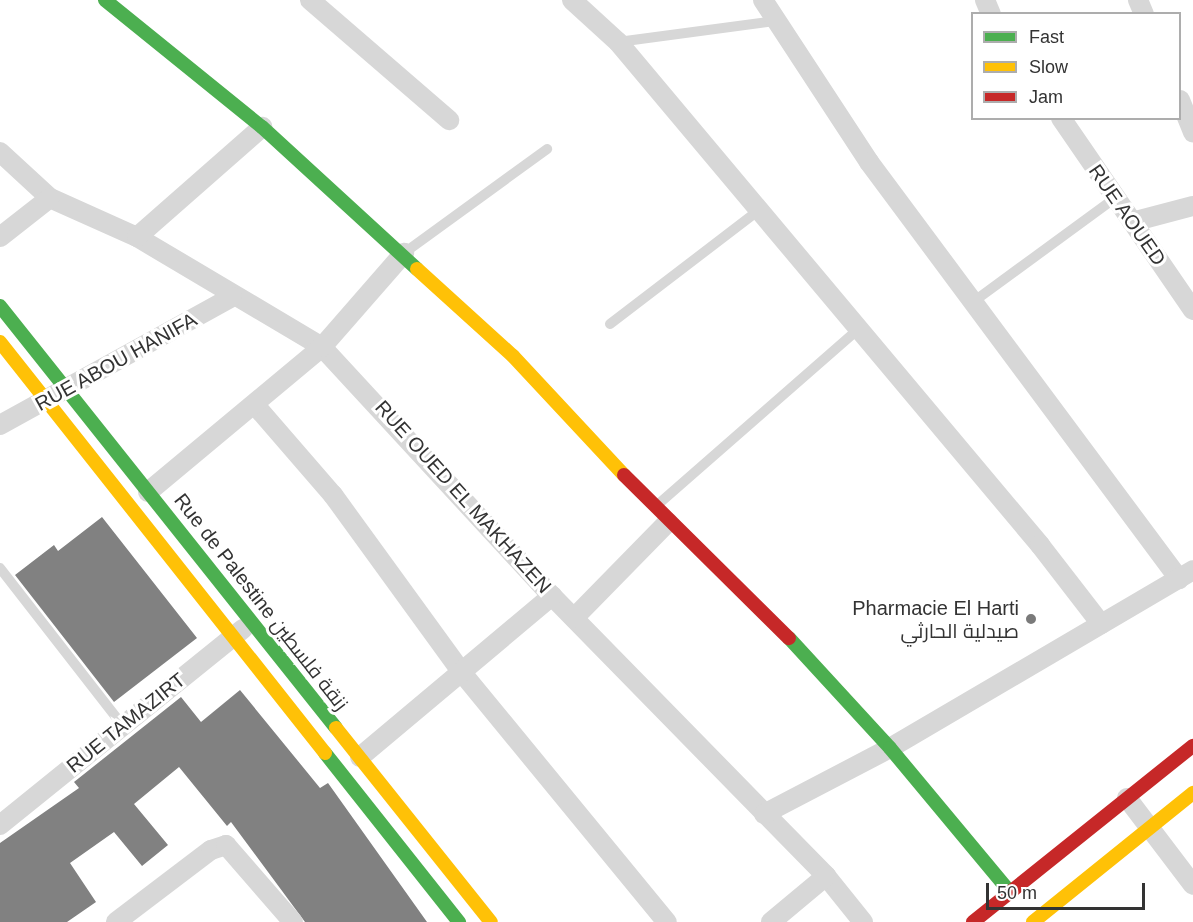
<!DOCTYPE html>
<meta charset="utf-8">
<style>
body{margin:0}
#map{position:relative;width:1193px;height:922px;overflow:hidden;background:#fff;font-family:Arial,Cairo,sans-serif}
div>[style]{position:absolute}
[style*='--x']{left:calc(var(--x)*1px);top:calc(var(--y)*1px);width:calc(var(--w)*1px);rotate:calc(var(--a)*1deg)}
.building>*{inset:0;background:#818181}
.lane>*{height:10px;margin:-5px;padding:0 5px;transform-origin:5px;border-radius:5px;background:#d7d7d7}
.street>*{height:20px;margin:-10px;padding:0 10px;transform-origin:10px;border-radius:10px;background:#d7d7d7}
.fast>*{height:14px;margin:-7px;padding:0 7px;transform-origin:7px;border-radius:7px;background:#4caf50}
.slow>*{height:14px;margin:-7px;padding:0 7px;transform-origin:7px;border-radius:7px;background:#ffc107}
.jam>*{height:14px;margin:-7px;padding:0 7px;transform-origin:7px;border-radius:7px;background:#c62828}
.dots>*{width:16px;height:16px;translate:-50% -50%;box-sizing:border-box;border:3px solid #fff;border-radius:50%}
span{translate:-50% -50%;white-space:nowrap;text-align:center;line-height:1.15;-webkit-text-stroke:6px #fff;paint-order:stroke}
.street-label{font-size:20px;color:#333}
.poi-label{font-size:20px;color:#333}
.right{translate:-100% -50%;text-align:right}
.legend{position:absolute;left:971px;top:12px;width:210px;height:108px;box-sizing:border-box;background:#fff;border:2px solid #adadad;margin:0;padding:8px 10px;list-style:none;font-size:18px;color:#333}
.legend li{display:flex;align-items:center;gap:12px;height:30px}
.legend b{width:30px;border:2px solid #adadad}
.scale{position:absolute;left:986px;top:883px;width:159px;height:27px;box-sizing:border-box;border:3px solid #333;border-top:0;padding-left:8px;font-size:18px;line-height:21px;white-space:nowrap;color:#333;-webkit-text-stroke:4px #fff;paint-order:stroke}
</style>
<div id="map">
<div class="building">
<i style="clip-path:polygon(102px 517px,197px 638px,114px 702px,15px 575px,54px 545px,58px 551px)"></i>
<i style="clip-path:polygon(240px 690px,320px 788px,328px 783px,427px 922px,305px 922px,231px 822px,227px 826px,179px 767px,134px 804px,168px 845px,142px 866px,114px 832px,70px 863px,96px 902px,67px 922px,0 922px,0 843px,79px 788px,74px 782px,181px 697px,201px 722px)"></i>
</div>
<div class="lane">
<i style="--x:618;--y:42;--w:158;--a:-7.6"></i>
<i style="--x:404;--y:253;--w:177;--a:-36"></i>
<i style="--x:973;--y:302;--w:176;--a:-36.2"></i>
<i style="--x:610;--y:324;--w:186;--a:-37.4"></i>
<i style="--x:655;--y:507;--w:270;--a:-41.2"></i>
<i style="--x:0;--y:568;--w:200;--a:52.1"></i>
</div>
<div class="street">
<i style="--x:310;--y:0;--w:184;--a:40.8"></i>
<i style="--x:572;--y:0;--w:62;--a:42.4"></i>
<i style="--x:618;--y:42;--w:657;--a:50"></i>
<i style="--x:1040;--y:545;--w:100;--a:52.3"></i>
<i style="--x:763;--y:0;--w:194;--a:56.8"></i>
<i style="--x:869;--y:162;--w:520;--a:53.37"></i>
<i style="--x:985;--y:0;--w:15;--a:67"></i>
<i style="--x:1138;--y:0;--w:15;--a:67"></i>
<i style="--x:1180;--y:100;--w:35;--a:68"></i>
<i style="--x:1061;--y:118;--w:233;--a:55.5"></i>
<i style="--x:0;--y:152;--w:68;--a:42.6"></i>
<i style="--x:50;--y:198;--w:95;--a:24.1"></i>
<i style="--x:137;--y:237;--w:215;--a:30.7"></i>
<i style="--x:322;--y:347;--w:339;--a:47.3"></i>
<i style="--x:552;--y:596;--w:392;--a:45.6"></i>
<i style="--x:826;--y:876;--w:59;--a:51.2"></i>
<i style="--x:1132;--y:222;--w:63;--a:-14.7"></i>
<i style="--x:0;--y:237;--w:63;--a:-38"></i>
<i style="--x:137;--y:237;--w:167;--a:-41.3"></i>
<i style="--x:255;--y:405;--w:119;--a:49.1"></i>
<i style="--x:333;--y:495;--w:221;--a:54"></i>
<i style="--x:463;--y:674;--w:321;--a:50.6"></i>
<i style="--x:0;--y:425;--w:265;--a:-28.9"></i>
<i style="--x:148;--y:492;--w:226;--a:-39.8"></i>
<i style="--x:322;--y:347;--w:125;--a:-48.9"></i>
<i style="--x:574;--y:618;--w:134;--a:-45.6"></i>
<i style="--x:360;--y:757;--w:251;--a:-40"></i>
<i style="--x:1127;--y:798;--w:109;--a:52.8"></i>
<i style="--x:764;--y:814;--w:142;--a:-27.6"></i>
<i style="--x:890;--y:748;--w:351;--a:-30.4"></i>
<i style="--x:0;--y:825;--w:312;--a:-38.9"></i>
<i style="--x:116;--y:922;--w:119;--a:-37.2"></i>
<i style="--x:211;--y:850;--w:16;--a:-18"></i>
<i style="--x:226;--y:845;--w:102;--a:49"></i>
<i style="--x:771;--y:922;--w:72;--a:-39.9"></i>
</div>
<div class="fast">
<i style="--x:105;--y:0;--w:202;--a:39"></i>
<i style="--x:262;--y:127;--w:210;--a:42.5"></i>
<i style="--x:0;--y:306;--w:539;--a:51.47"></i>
<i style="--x:789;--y:638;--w:149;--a:47.4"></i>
<i style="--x:890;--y:748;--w:187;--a:50.2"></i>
<i style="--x:325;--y:753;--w:216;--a:51.6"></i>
</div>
<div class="slow">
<i style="--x:417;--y:269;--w:130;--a:42.2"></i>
<i style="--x:513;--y:356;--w:163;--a:47"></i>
<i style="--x:0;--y:342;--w:524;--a:51.66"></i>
<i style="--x:336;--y:728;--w:248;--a:51.4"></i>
<i style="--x:1033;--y:922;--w:206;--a:-38.9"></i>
</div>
<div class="jam">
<i style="--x:624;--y:475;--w:232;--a:44.7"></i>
<i style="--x:973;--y:922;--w:282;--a:-38.7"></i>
</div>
<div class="dots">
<i style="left:1031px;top:619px;background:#7a7a7a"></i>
</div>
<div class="street-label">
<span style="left:1127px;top:215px;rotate:55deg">RUE AOUED</span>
<span style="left:116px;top:362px;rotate:-29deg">RUE ABOU HANIFA</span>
<span style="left:463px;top:497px;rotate:48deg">RUE OUED EL MAKHAZEN</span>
<span style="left:261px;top:602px;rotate:52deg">Rue de Palestine زنقة فلسطين</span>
<span style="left:126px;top:723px;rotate:-39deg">RUE TAMAZIRT</span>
</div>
<div class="poi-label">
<span class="right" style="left:1019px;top:620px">Pharmacie El Harti<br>صيدلية الحارثي</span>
</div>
<ul class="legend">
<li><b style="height:8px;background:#4caf50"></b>Fast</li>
<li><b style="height:8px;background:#ffc107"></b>Slow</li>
<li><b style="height:8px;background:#c62828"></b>Jam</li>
</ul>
<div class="scale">50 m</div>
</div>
